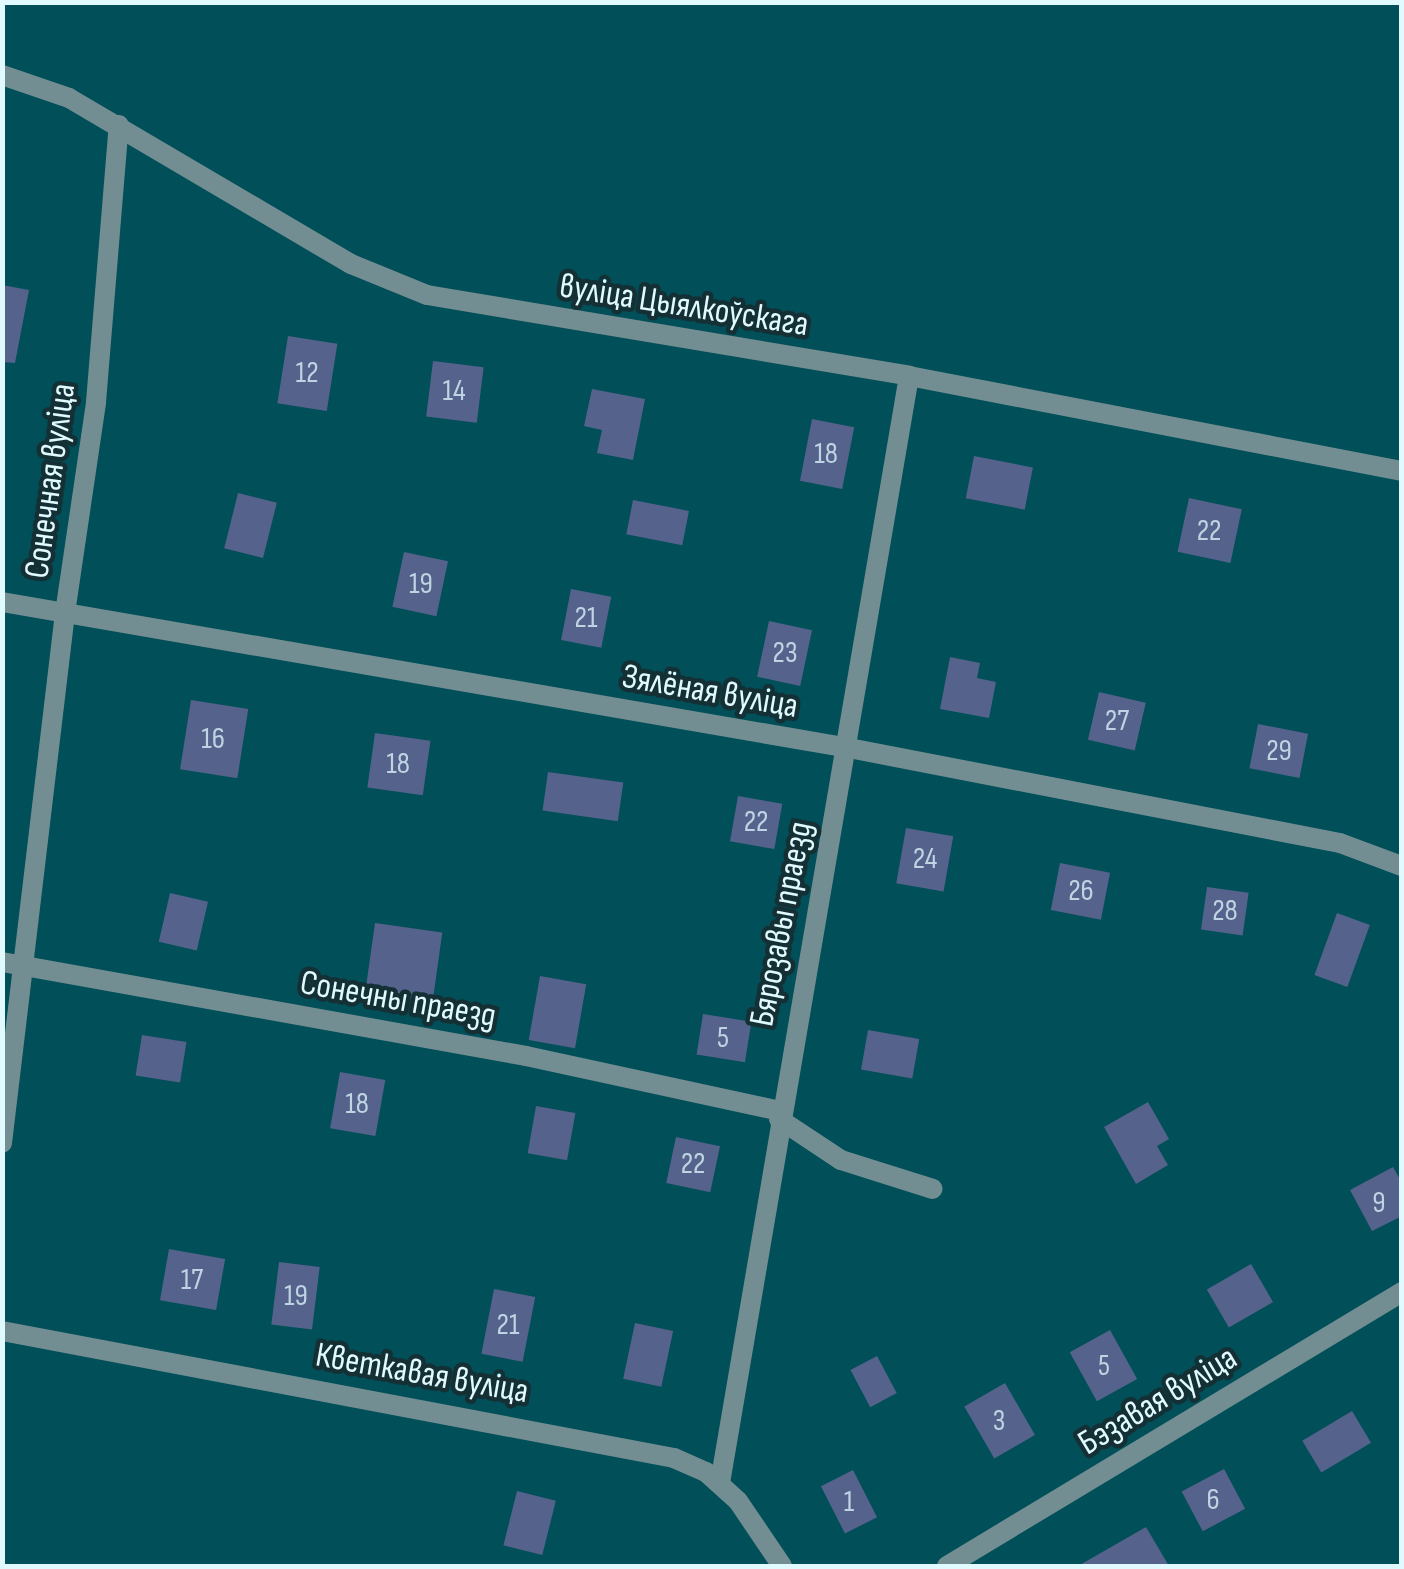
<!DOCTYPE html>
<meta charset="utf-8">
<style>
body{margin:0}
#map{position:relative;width:1404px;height:1569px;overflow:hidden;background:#004f59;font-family:"Sofia Sans Condensed",sans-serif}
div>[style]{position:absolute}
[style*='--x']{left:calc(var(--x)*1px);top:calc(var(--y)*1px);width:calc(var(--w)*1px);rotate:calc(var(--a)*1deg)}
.building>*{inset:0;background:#55628b;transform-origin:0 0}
.minor>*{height:20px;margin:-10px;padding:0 10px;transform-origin:10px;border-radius:10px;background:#738e92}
span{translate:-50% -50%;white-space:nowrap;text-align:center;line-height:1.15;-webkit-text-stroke:9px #153035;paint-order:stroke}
.number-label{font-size:30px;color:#bed4e2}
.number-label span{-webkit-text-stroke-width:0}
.street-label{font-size:35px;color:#e1faff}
.frame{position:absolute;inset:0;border:5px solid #e1faff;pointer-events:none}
</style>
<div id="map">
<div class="building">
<i style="clip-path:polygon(2px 285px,29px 290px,15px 363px,2px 362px)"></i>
<i style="left:288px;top:336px;width:50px;height:68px;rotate:9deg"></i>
<i style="left:433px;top:361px;width:51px;height:56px;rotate:7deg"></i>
<i style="clip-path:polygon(592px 389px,645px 399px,633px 460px,597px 453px,602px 430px,584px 426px)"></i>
<i style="left:812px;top:419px;width:43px;height:63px;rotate:11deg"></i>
<i style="left:974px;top:456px;width:60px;height:43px;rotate:11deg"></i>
<i style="left:238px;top:493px;width:40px;height:57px;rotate:14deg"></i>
<i style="left:1189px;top:498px;width:54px;height:55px;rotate:12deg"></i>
<i style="left:633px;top:500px;width:57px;height:35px;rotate:11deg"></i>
<i style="left:404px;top:552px;width:45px;height:56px;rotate:12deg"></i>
<i style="left:571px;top:589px;width:41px;height:52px;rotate:11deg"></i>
<i style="left:769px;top:621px;width:44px;height:57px;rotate:12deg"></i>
<i style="clip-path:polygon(950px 657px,980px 663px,977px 678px,996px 682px,989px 718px,940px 709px)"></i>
<i style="left:1099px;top:692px;width:48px;height:49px;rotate:13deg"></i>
<i style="left:191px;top:700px;width:58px;height:70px;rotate:9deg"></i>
<i style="left:1258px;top:724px;width:51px;height:45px;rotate:11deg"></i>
<i style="left:375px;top:733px;width:56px;height:55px;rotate:8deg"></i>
<i style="left:548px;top:772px;width:76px;height:39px;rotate:8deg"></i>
<i style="left:738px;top:796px;width:45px;height:46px;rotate:10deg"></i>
<i style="left:906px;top:828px;width:48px;height:56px;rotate:10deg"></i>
<i style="left:1060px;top:863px;width:51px;height:48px;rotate:11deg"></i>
<i style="left:1207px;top:887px;width:42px;height:43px;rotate:8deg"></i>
<i style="left:170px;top:893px;width:39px;height:50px;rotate:13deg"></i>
<i style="left:1337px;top:913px;width:35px;height:66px;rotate:20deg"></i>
<i style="left:375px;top:923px;width:68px;height:70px;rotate:8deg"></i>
<i style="left:540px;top:976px;width:47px;height:65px;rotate:10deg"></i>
<i style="left:703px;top:1014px;width:49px;height:41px;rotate:9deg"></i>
<i style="left:868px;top:1030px;width:52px;height:40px;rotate:10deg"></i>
<i style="left:142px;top:1035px;width:45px;height:41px;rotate:9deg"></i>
<i style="left:340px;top:1072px;width:46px;height:57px;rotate:10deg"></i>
<i style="clip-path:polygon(1148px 1102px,1169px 1139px,1157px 1146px,1168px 1165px,1136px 1184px,1104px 1127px)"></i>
<i style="left:536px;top:1106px;width:40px;height:48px;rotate:10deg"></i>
<i style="left:676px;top:1137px;width:45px;height:47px;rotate:12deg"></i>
<i style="clip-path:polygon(1393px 1167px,1402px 1183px,1402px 1216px,1372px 1231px,1350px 1190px)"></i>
<i style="left:169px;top:1249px;width:57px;height:52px;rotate:10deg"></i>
<i style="left:279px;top:1262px;width:41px;height:63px;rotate:7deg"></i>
<i style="left:1251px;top:1264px;width:44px;height:51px;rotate:60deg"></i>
<i style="left:494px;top:1289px;width:42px;height:66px;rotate:11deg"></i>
<i style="left:635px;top:1323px;width:39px;height:57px;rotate:12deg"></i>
<i style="left:1110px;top:1330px;width:56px;height:46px;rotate:61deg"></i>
<i style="left:877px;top:1356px;width:42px;height:30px;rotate:62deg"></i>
<i style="left:1005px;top:1383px;width:60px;height:47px;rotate:60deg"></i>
<i style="left:1352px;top:1411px;width:37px;height:58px;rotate:59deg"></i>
<i style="left:1224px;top:1469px;width:45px;height:48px;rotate:62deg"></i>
<i style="left:853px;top:1470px;width:53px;height:36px;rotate:63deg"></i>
<i style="left:517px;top:1491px;width:40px;height:56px;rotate:14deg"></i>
<i style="clip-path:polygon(1146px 1527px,1169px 1566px,1078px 1566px)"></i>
</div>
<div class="minor">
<i style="--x:2;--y:75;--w:71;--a:18.9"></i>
<i style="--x:69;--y:98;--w:327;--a:30.5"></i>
<i style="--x:351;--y:264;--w:82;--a:22.2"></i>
<i style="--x:427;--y:295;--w:489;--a:9.5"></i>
<i style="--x:909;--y:376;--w:502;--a:10.91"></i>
<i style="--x:2;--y:602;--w:859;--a:9.78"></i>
<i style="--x:849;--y:748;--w:500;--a:10.95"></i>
<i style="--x:1340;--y:843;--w:66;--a:20.4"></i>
<i style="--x:2;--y:962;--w:532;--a:10.17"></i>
<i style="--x:526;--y:1056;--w:260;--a:12.2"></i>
<i style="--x:779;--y:1119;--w:74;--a:33.5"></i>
<i style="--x:841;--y:1160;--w:96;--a:17.5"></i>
<i style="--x:2;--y:1143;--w:534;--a:-83.22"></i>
<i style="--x:65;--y:613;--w:213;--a:-81.6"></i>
<i style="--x:96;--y:402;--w:278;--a:-85.3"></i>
<i style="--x:2;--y:1331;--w:684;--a:10.7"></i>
<i style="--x:674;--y:1458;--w:35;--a:24"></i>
<i style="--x:706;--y:1472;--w:43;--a:42.2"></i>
<i style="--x:738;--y:1501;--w:78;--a:55.9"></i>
<i style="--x:720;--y:1483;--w:1123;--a:-80.31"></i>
<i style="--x:947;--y:1566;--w:531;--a:-31.06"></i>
</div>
<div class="number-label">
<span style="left:307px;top:373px">12</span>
<span style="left:454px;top:391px">14</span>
<span style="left:826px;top:454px">18</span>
<span style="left:1209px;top:531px">22</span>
<span style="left:421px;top:584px">19</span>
<span style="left:586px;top:618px">21</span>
<span style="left:785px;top:653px">23</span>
<span style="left:1117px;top:721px">27</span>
<span style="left:213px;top:739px">16</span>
<span style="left:1279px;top:751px">29</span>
<span style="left:398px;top:764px">18</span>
<span style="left:756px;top:822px">22</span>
<span style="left:925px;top:859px">24</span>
<span style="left:1081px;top:891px">26</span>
<span style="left:1225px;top:911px">28</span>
<span style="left:723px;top:1038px">5</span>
<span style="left:357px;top:1104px">18</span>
<span style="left:693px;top:1164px">22</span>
<span style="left:1379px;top:1203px">9</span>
<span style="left:192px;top:1280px">17</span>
<span style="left:296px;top:1296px">19</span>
<span style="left:508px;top:1325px">21</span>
<span style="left:1104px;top:1366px">5</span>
<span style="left:999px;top:1421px">3</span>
<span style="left:1213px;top:1500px">6</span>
<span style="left:849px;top:1502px">1</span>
</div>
<div class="street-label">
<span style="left:684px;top:306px;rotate:9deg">вуліца Цыялкоўскага</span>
<span style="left:51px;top:481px;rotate:-82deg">Сонечная вуліца</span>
<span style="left:710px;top:692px;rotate:10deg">Зялёная вуліца</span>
<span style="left:782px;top:924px;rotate:-79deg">Бярозавы праезд</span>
<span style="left:398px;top:1000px;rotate:10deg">Сонечны праезд</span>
<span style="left:422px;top:1374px;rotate:10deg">Кветкавая вуліца</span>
<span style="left:1158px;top:1401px;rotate:-31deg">Бэзавая вуліца</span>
</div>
<div class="frame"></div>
</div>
